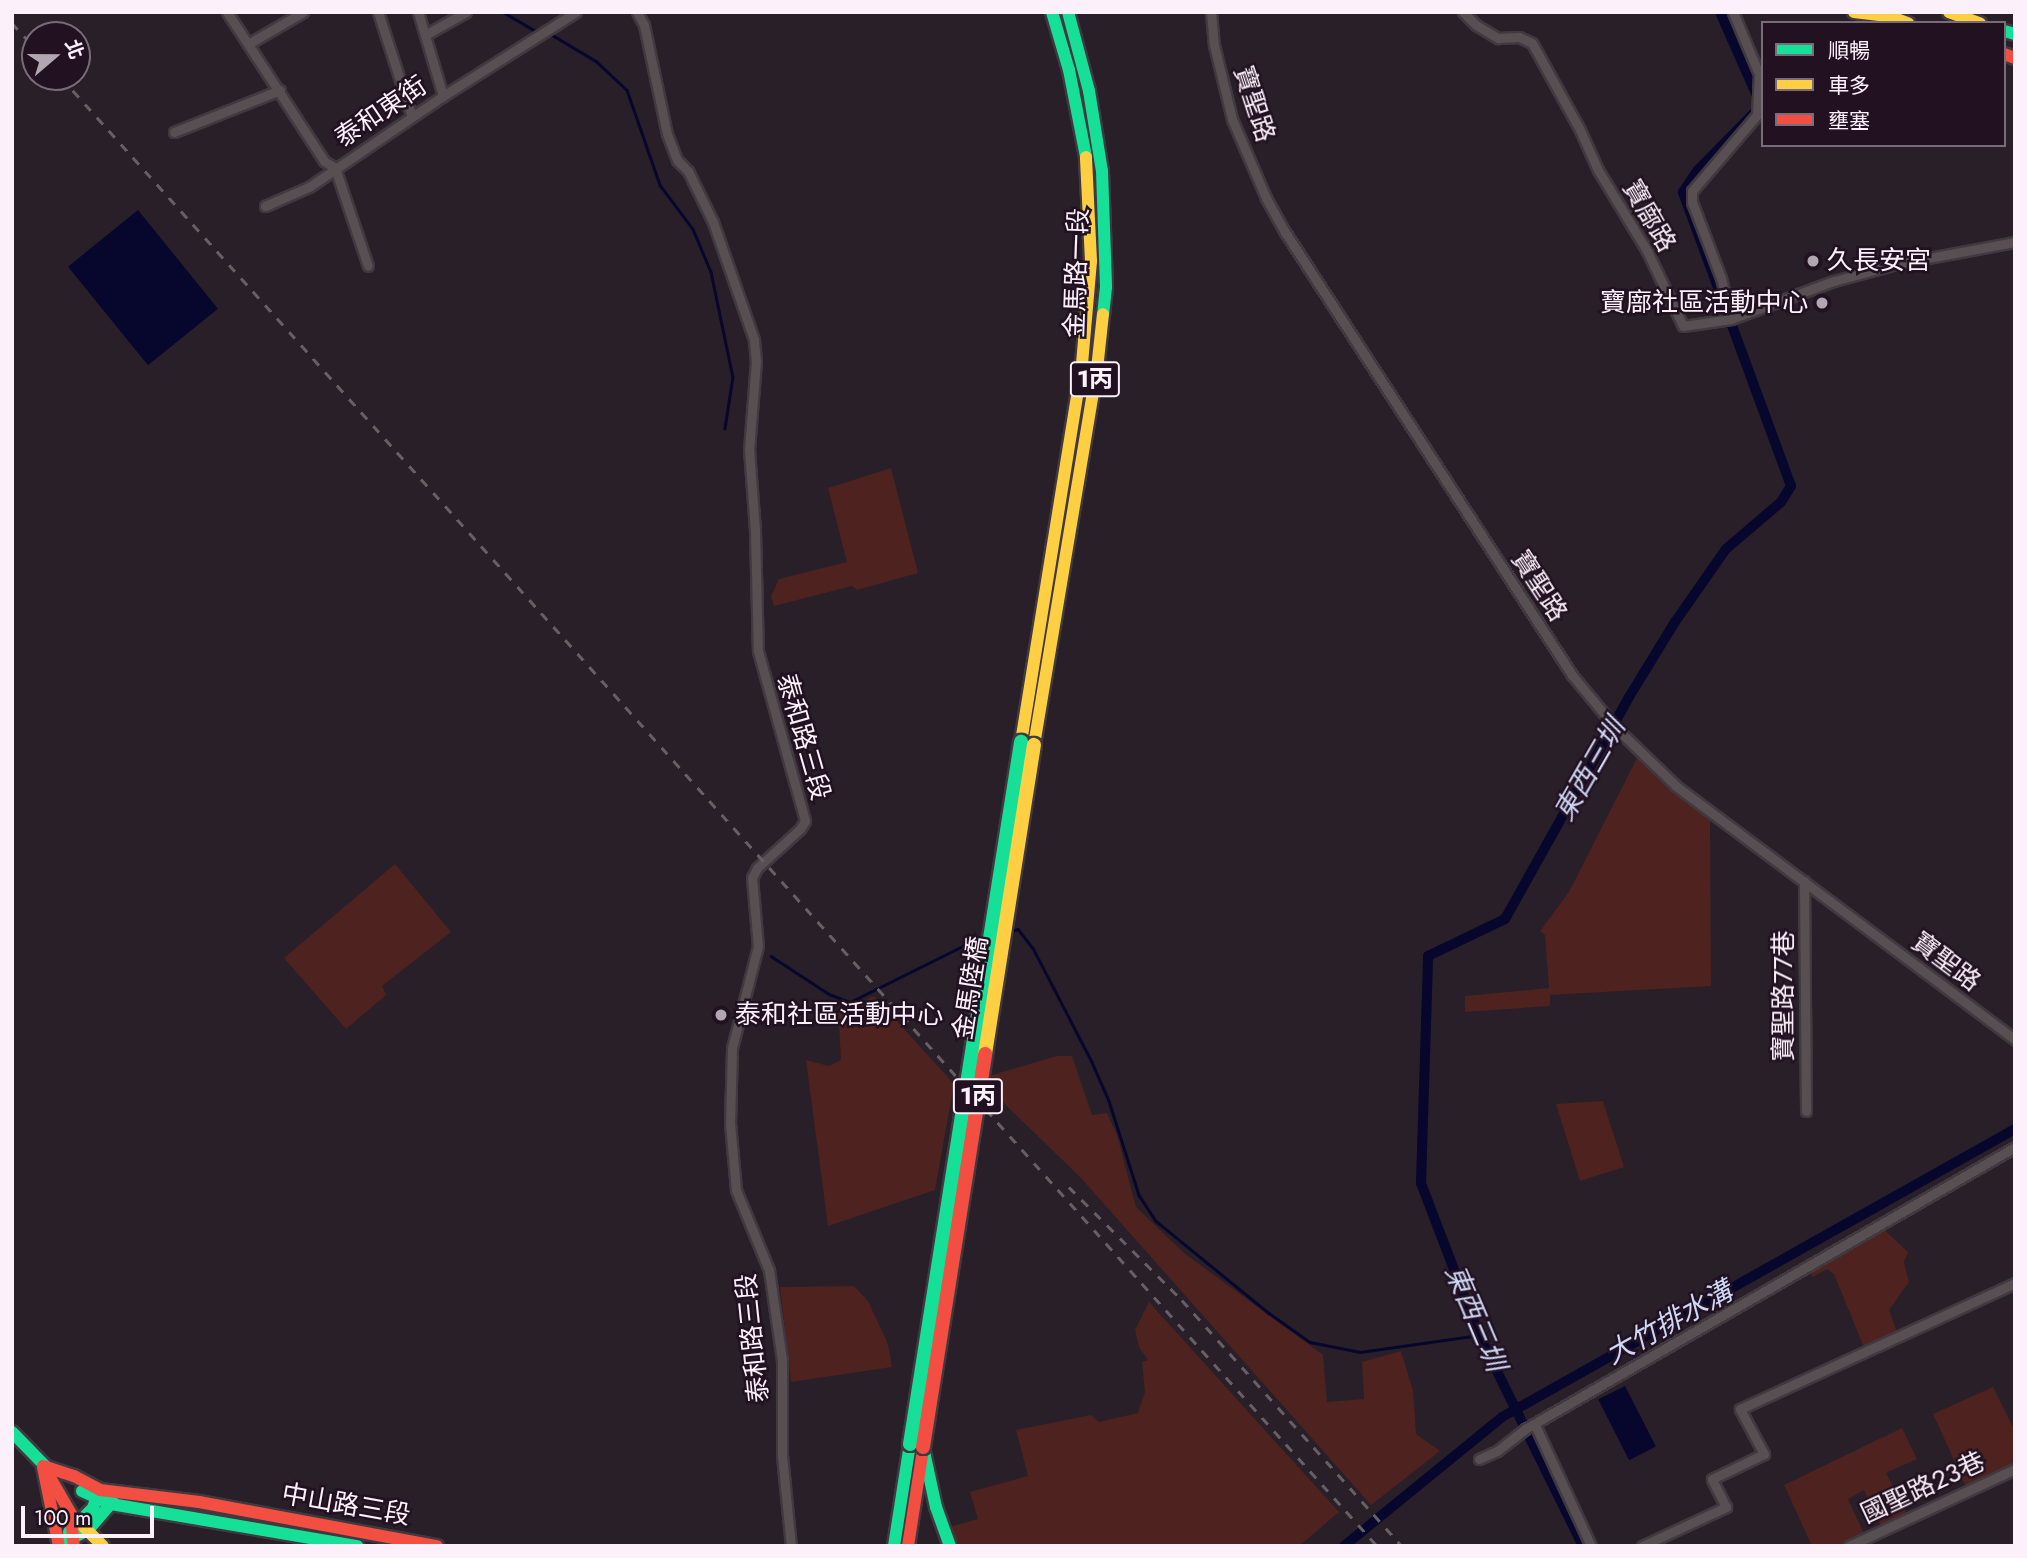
<!DOCTYPE html>
<meta charset="utf-8">
<style>
body{margin:0}
#map{position:relative;width:2027px;height:1558px;overflow:hidden;background:#281f28;font-family:Jost,"Noto Sans TC",sans-serif}
div>[style]{position:absolute}
[style*='--x']{left:calc(var(--x)*1px);top:calc(var(--y)*1px);width:calc(var(--w)*1px);rotate:calc(var(--a)*1deg)}
.green>*{inset:0;background:#4e221f}
.water>*{inset:0;background:#07062c;transform-origin:0 0}
.stream>*{height:2.5px;margin:-1.25px;padding:0 1.25px;transform-origin:1.25px;border-radius:1.25px;background:#07062c}
.canal>*{height:10px;margin:-5px;padding:0 5px;transform-origin:5px;border-radius:5px;background:#07062c}
.roads{filter:drop-shadow(2px 0 #413940) drop-shadow(-2px 0 #413940) drop-shadow(0 2px #413940) drop-shadow(0 -2px #413940)}
.street>*{height:9px;margin:-4.5px;padding:0 4.5px;transform-origin:4.5px;border-radius:4.5px;background:#584f52}
.fast>*{height:12px;margin:-6px;padding:0 6px;transform-origin:6px;border-radius:6px;background:#16e098}
.slow>*{height:12px;margin:-6px;padding:0 6px;transform-origin:6px;border-radius:6px;background:#ffcf43}
.jam>*{height:12px;margin:-6px;padding:0 6px;transform-origin:6px;border-radius:6px;background:#f24e42}
.rail>*{height:2.5px;margin-top:-1.25px;transform-origin:0;background:repeating-linear-gradient(90deg,#665f63 0 9px,transparent 0 18px)}
.bridges{filter:drop-shadow(2px 0 #413940) drop-shadow(-2px 0 #413940) drop-shadow(0 2px #413940) drop-shadow(0 -2px #413940)}
.fast-bridge>*{height:14px;margin:-7px;padding:0 7px;transform-origin:7px;border-radius:7px;background:#16e098}
.slow-bridge>*{height:14px;margin:-7px;padding:0 7px;transform-origin:7px;border-radius:7px;background:#ffcf43}
.jam-bridge>*{height:14px;margin:-7px;padding:0 7px;transform-origin:7px;border-radius:7px;background:#f24e42}
.dots>*{width:19px;height:19px;translate:-50% -50%;box-sizing:border-box;border:4px solid #221221;border-radius:50%}
span{translate:-50% -50%;white-space:nowrap;text-align:center;line-height:1.15;-webkit-text-stroke:5px #221221;paint-order:stroke}
.shield-label span{padding:2px 5px;background:#221221;border:2px solid;border-radius:5px;-webkit-text-stroke-width:0}
.shield-label{font-size:24px;color:#fcf0fa;font-weight:700}
.street-label{font-size:26px;color:#fcf0fa}
.poi-label{font-size:26px;color:#fcf0fa}
.left{translate:0 -50%;text-align:left}
.right{translate:-100% -50%;text-align:right}
.water-label{font-size:28px;color:#ced7f6;font-style:italic}
.frame{position:absolute;inset:0;border:14px solid #fcf0fa;pointer-events:none}
.legend{position:absolute;left:1761px;top:21px;width:245px;height:126px;box-sizing:border-box;background:#221221;border:2px solid #796b78;margin:0;padding:9px 12px;list-style:none;font-size:21px;color:#fcf0fa}
.legend li{display:flex;align-items:center;gap:14px;height:35px}
.legend b{width:35px;border:2px solid #796b78}
.north{position:absolute;left:21px;top:21px;width:70px;height:70px;box-sizing:border-box;background:#221221;border:2px solid #796b78;border-radius:50%;rotate:70deg;font-size:19px;font-weight:700;line-height:28px;text-align:center;color:#fcf0fa}
.north::after{content:'';display:block;margin:auto;width:24px;height:32px;background:#b2a7b0;clip-path:polygon(50% 0,100% 100%,50% 72%,0 100%)}
.scale{position:absolute;left:21px;top:1506px;width:133px;height:32px;box-sizing:border-box;border:4px solid #fcf0fa;border-top:0;padding-left:9px;font-size:21px;line-height:24px;white-space:nowrap;color:#fcf0fa;-webkit-text-stroke:5px #221221;paint-order:stroke}
</style>
<div id="map">
<div class="green">
<i style="clip-path:polygon(891px 468px,918px 573px,857px 590px,852px 586px,774px 606px,771px 596px,779px 579px,847px 562px,828px 488px)"></i>
<i style="clip-path:polygon(1638px 756px,1687px 804px,1710px 816px,1711px 986px,1550px 995px,1550px 1006px,1465px 1012px,1465px 996px,1549px 988px,1545px 935px,1540px 931px,1569px 892px)"></i>
<i style="clip-path:polygon(395px 864px,451px 932px,382px 986px,386px 995px,346px 1029px,284px 958px)"></i>
<i style="clip-path:polygon(874px 996px,954px 1084px,935px 1190px,828px 1226px,806px 1060px,829px 1066px,841px 1060px,838px 1005px,854px 1006px)"></i>
<i style="clip-path:polygon(1057px 1056px,1072px 1056px,1092px 1115px,1107px 1113px,1117px 1135px,1136px 1207px,1184px 1253px,1323px 1355px,1327px 1402px,1364px 1399px,1362px 1362px,1401px 1351px,1413px 1391px,1416px 1434px,1440px 1451px,1371px 1505px,1081px 1178px,986px 1086px,992px 1075px)"></i>
<i style="clip-path:polygon(1603px 1101px,1624px 1167px,1580px 1181px,1556px 1104px)"></i>
<i style="clip-path:polygon(1880px 1226px,1908px 1252px,1904px 1262px,1909px 1282px,1889px 1310px,1898px 1335px,1865px 1350px,1834px 1274px,1827px 1269px,1813px 1277px,1809px 1273px)"></i>
<i style="clip-path:polygon(854px 1286px,868px 1301px,888px 1344px,892px 1367px,791px 1382px,780px 1287px)"></i>
<i style="clip-path:polygon(1149px 1302px,1339px 1512px,1299px 1546px,960px 1546px,949px 1527px,978px 1519px,970px 1492px,1028px 1476px,1016px 1430px,1091px 1415px,1099px 1422px,1138px 1413px,1145px 1392px,1142px 1362px,1148px 1360px,1139px 1347px,1135px 1330px)"></i>
<i style="clip-path:polygon(1993px 1387px,2015px 1431px,2015px 1465px,1968px 1491px,1933px 1414px)"></i>
<i style="clip-path:polygon(1902px 1428px,1917px 1459px,1886px 1473px,1909px 1518px,1883px 1530px,1864px 1490px,1848px 1499px,1866px 1538px,1849px 1546px,1812px 1546px,1784px 1485px)"></i>
</div>
<div class="water">
<i style="left:138px;top:210px;width:127px;height:90px;rotate:51deg"></i>
<i style="left:1625px;top:1386px;width:68px;height:30px;rotate:63deg"></i>
</div>
<div class="stream">
<i style="--x:503;--y:12;--w:42;--a:30.3"></i>
<i style="--x:549;--y:33;--w:55;--a:30.8"></i>
<i style="--x:596;--y:61;--w:42;--a:43.1"></i>
<i style="--x:627;--y:90;--w:101;--a:70.8"></i>
<i style="--x:660;--y:185;--w:55;--a:53.1"></i>
<i style="--x:693;--y:229;--w:47;--a:67.3"></i>
<i style="--x:711;--y:272;--w:107;--a:78.2"></i>
<i style="--x:733;--y:377;--w:52;--a:98.9"></i>
<i style="--x:1011;--y:931;--w:7;--a:-16"></i>
<i style="--x:1018;--y:929;--w:24;--a:52"></i>
<i style="--x:1033;--y:948;--w:128;--a:62.6"></i>
<i style="--x:1092;--y:1062;--w:43;--a:66.4"></i>
<i style="--x:1109;--y:1101;--w:99;--a:72.3"></i>
<i style="--x:1139;--y:1195;--w:31;--a:57"></i>
<i style="--x:1156;--y:1221;--w:146;--a:39.2"></i>
<i style="--x:1269;--y:1313;--w:50;--a:35.3"></i>
<i style="--x:1310;--y:1342;--w:51;--a:11.3"></i>
<i style="--x:1360;--y:1352;--w:120;--a:-8.1"></i>
<i style="--x:771;--y:956;--w:69;--a:33.2"></i>
<i style="--x:829;--y:994;--w:22;--a:21"></i>
<i style="--x:850;--y:1002;--w:126;--a:-26.4"></i>
<i style="--x:963;--y:946;--w:23;--a:-18"></i>
</div>
<div class="canal">
<i style="--x:1720;--y:12;--w:92;--a:66.2"></i>
<i style="--x:1344;--y:1546;--w:204;--a:-39.2"></i>
<i style="--x:1502;--y:1417;--w:588;--a:-29.31"></i>
<i style="--x:1583;--y:1546;--w:235;--a:-116.2"></i>
<i style="--x:1479;--y:1335;--w:163;--a:-110.9"></i>
<i style="--x:1421;--y:1183;--w:227;--a:-88.2"></i>
<i style="--x:1428;--y:956;--w:85;--a:-25.7"></i>
<i style="--x:1505;--y:919;--w:254;--a:-60.8"></i>
<i style="--x:1629;--y:697;--w:88;--a:-58.5"></i>
<i style="--x:1675;--y:622;--w:89;--a:-55.1"></i>
<i style="--x:1726;--y:549;--w:72;--a:-40.5"></i>
<i style="--x:1781;--y:502;--w:19;--a:-58"></i>
<i style="--x:1791;--y:486;--w:313;--a:-110.2"></i>
<i style="--x:1683;--y:192;--w:27;--a:-56"></i>
<i style="--x:1698;--y:170;--w:81;--a:-45.5"></i>
</div>
<div class="roads">
<div class="street">
<i style="--x:227;--y:12;--w:178;--a:56.9"></i>
<i style="--x:324;--y:161;--w:13;--a:32"></i>
<i style="--x:378;--y:12;--w:110;--a:72.1"></i>
<i style="--x:418;--y:12;--w:88;--a:73.4"></i>
<i style="--x:637;--y:12;--w:15;--a:62"></i>
<i style="--x:644;--y:25;--w:111;--a:78.1"></i>
<i style="--x:667;--y:134;--w:28;--a:69"></i>
<i style="--x:677;--y:160;--w:16;--a:45"></i>
<i style="--x:688;--y:171;--w:57;--a:63.9"></i>
<i style="--x:713;--y:222;--w:125;--a:70.8"></i>
<i style="--x:754;--y:340;--w:21;--a:85"></i>
<i style="--x:756;--y:361;--w:88;--a:94.5"></i>
<i style="--x:749;--y:449;--w:82;--a:85.8"></i>
<i style="--x:755;--y:531;--w:120;--a:88.6"></i>
<i style="--x:758;--y:651;--w:176;--a:74.5"></i>
<i style="--x:805;--y:821;--w:9;--a:122"></i>
<i style="--x:800;--y:829;--w:58;--a:137.8"></i>
<i style="--x:757;--y:868;--w:11;--a:117"></i>
<i style="--x:752;--y:878;--w:68;--a:85"></i>
<i style="--x:758;--y:946;--w:105;--a:104.3"></i>
<i style="--x:732;--y:1048;--w:75;--a:91.5"></i>
<i style="--x:730;--y:1123;--w:67;--a:84.9"></i>
<i style="--x:736;--y:1190;--w:87;--a:67.6"></i>
<i style="--x:769;--y:1270;--w:91;--a:81.8"></i>
<i style="--x:782;--y:1360;--w:95;--a:90"></i>
<i style="--x:782;--y:1455;--w:91;--a:84.4"></i>
<i style="--x:1211;--y:12;--w:33;--a:85"></i>
<i style="--x:1214;--y:45;--w:76;--a:76.3"></i>
<i style="--x:1232;--y:119;--w:86;--a:66.7"></i>
<i style="--x:1266;--y:198;--w:39;--a:61"></i>
<i style="--x:1285;--y:232;--w:528;--a:57.06"></i>
<i style="--x:1572;--y:675;--w:67;--a:50.4"></i>
<i style="--x:1615;--y:727;--w:85;--a:44"></i>
<i style="--x:1676;--y:786;--w:424;--a:36.8"></i>
<i style="--x:1463;--y:12;--w:18;--a:45"></i>
<i style="--x:1476;--y:25;--w:26;--a:31"></i>
<i style="--x:1498;--y:38;--w:21;--a:-3"></i>
<i style="--x:1519;--y:37;--w:14;--a:25"></i>
<i style="--x:1532;--y:43;--w:99;--a:61.1"></i>
<i style="--x:1580;--y:130;--w:44;--a:65.8"></i>
<i style="--x:1598;--y:170;--w:95;--a:58.8"></i>
<i style="--x:1647;--y:251;--w:83;--a:64.4"></i>
<i style="--x:1683;--y:326;--w:49;--a:-8.3"></i>
<i style="--x:1731;--y:319;--w:110;--a:-20.3"></i>
<i style="--x:1834;--y:281;--w:64;--a:-15.3"></i>
<i style="--x:1896;--y:264;--w:121;--a:-10.5"></i>
<i style="--x:425;--y:35;--w:47;--a:-29.3"></i>
<i style="--x:248;--y:44;--w:64;--a:-30.2"></i>
<i style="--x:174;--y:132;--w:114;--a:-21.6"></i>
<i style="--x:335;--y:168;--w:103;--a:71.4"></i>
<i style="--x:265;--y:206;--w:48;--a:-23.4"></i>
<i style="--x:309;--y:187;--w:162;--a:-34.2"></i>
<i style="--x:443;--y:96;--w:157;--a:-32.3"></i>
<i style="--x:1731;--y:319;--w:42;--a:-103.7"></i>
<i style="--x:1721;--y:278;--w:81;--a:-110.9"></i>
<i style="--x:1692;--y:202;--w:11;--a:-90"></i>
<i style="--x:1692;--y:191;--w:100;--a:-49.5"></i>
<i style="--x:1757;--y:115;--w:41;--a:-87.2"></i>
<i style="--x:1759;--y:74;--w:67;--a:-112.8"></i>
<i style="--x:1804;--y:881;--w:230;--a:89.5"></i>
<i style="--x:1535;--y:1425;--w:133;--a:65.2"></i>
<i style="--x:1479;--y:1459;--w:20;--a:-24"></i>
<i style="--x:1497;--y:1451;--w:36;--a:-38"></i>
<i style="--x:1525;--y:1429;--w:565;--a:-29.92"></i>
<i style="--x:1642;--y:1546;--w:93;--a:-24.9"></i>
<i style="--x:1726;--y:1507;--w:31;--a:-117"></i>
<i style="--x:1712;--y:1479;--w:58;--a:-25.7"></i>
<i style="--x:1764;--y:1454;--w:51;--a:-118.1"></i>
<i style="--x:1740;--y:1409;--w:302;--a:-24.6"></i>
<i style="--x:1849;--y:1546;--w:183;--a:-24.9"></i>
</div>
<div class="fast">
<i style="--x:1052;--y:12;--w:60;--a:73.7"></i>
<i style="--x:1069;--y:70;--w:89;--a:78.9"></i>
<i style="--x:1068;--y:12;--w:82;--a:75.1"></i>
<i style="--x:1089;--y:91;--w:81;--a:80.8"></i>
<i style="--x:1102;--y:171;--w:116;--a:88"></i>
<i style="--x:1106;--y:287;--w:27;--a:96"></i>
<i style="--x:2004;--y:31;--w:11;--a:15"></i>
<i style="--x:12;--y:1432;--w:54;--a:45.7"></i>
<i style="--x:923;--y:1447;--w:61;--a:77.8"></i>
<i style="--x:936;--y:1507;--w:41;--a:70.3"></i>
<i style="--x:82;--y:1491;--w:32;--a:24"></i>
<i style="--x:111;--y:1504;--w:250;--a:9.7"></i>
<i style="--x:69;--y:1532;--w:34;--a:-45"></i>
<i style="--x:93;--y:1508;--w:18;--a:-71"></i>
<i style="--x:67;--y:1541;--w:24;--a:-28"></i>
<i style="--x:88;--y:1530;--w:35;--a:-49"></i>
<i style="--x:111;--y:1504;--w:9;--a:-84"></i>
<i style="--x:894;--y:1546;--w:103;--a:-81.1"></i>
</div>
<div class="slow">
<i style="--x:1854;--y:12;--w:38;--a:7"></i>
<i style="--x:1949;--y:12;--w:33;--a:20"></i>
<i style="--x:1884;--y:14;--w:26;--a:21"></i>
<i style="--x:1021;--y:742;--w:383;--a:-80.8"></i>
<i style="--x:1082;--y:364;--w:103;--a:-85"></i>
<i style="--x:1091;--y:261;--w:104;--a:-92.8"></i>
<i style="--x:1034;--y:745;--w:381;--a:-80.5"></i>
<i style="--x:1097;--y:369;--w:55;--a:-83.8"></i>
<i style="--x:81;--y:1524;--w:31;--a:45"></i>
</div>
<div class="jam">
<i style="--x:2004;--y:54;--w:12;--a:20"></i>
<i style="--x:43;--y:1466;--w:33;--a:18"></i>
<i style="--x:74;--y:1476;--w:30;--a:28"></i>
<i style="--x:100;--y:1490;--w:100;--a:6.9"></i>
<i style="--x:199;--y:1502;--w:242;--a:10.5"></i>
<i style="--x:43;--y:1467;--w:81;--a:78.6"></i>
<i style="--x:44;--y:1467;--w:54;--a:60.1"></i>
<i style="--x:71;--y:1514;--w:32;--a:85"></i>
<i style="--x:908;--y:1546;--w:91;--a:-81.2"></i>
</div>
</div>
<div class="rail">
<i style="--x:12;--y:23;--w:34;--a:47"></i>
<i style="--x:61;--y:77;--w:1972;--a:48.14"></i>
<i style="--x:1069;--y:1187;--w:160;--a:45"></i>
<i style="--x:1182;--y:1300;--w:330;--a:48.2"></i>
</div>
<div class="bridges">
<div class="fast-bridge">
<i style="--x:910;--y:1444;--w:711;--a:-81.01"></i>
</div>
<div class="slow-bridge">
<i style="--x:985;--y:1054;--w:313;--a:-81"></i>
</div>
<div class="jam-bridge">
<i style="--x:923;--y:1447;--w:398;--a:-81"></i>
</div>
</div>
<div class="dots">
<i style="left:1813px;top:261px;background:#b2a7b0"></i>
<i style="left:1822px;top:303px;background:#b2a7b0"></i>
<i style="left:721px;top:1015px;background:#b2a7b0"></i>
</div>
<div class="shield-label">
<span style="left:1095px;top:379px">1丙</span>
<span style="left:978px;top:1096px">1丙</span>
</div>
<div class="street-label">
<span style="left:1254px;top:104px;rotate:72deg">寶聖路</span>
<span style="left:381px;top:112px;rotate:-34deg">泰和東街</span>
<span style="left:1649px;top:216px;rotate:60deg">寶廍路</span>
<span style="left:1077px;top:273px;rotate:-88deg">金馬路一段</span>
<span style="left:1539px;top:586px;rotate:57deg">寶聖路</span>
<span style="left:803px;top:737px;rotate:74deg">泰和路三段</span>
<span style="left:1946px;top:962px;rotate:37deg">寶聖路</span>
<span style="left:971px;top:988px;rotate:-81deg">金馬陸橋</span>
<span style="left:1784px;top:996px;rotate:-90deg">寶聖路77巷</span>
<span style="left:753px;top:1338px;rotate:-96deg">泰和路三段</span>
<span style="left:1923px;top:1488px;rotate:-25deg">國聖路23巷</span>
<span style="left:346px;top:1505px;rotate:10deg">中山路三段</span>
</div>
<div class="poi-label">
<span class="left" style="left:1827px;top:261px">久長安宮</span>
<span class="right" style="left:1808px;top:303px">寶廍社區活動中心</span>
<span class="left" style="left:735px;top:1015px">泰和社區活動中心</span>
</div>
<div class="water-label">
<span style="left:1590px;top:770px;rotate:-60deg">東西三圳</span>
<span style="left:1475px;top:1318px;rotate:67deg">東西三圳</span>
<span style="left:1669px;top:1323px;rotate:-29deg">大竹排水溝</span>
</div>
<div class="frame"></div>
<ul class="legend">
<li><b style="height:9px;background:#16e098"></b>順暢</li>
<li><b style="height:9px;background:#ffcf43"></b>車多</li>
<li><b style="height:9px;background:#f24e42"></b>壅塞</li>
</ul>
<div class="north">北</div>
<div class="scale">100 m</div>
</div>
